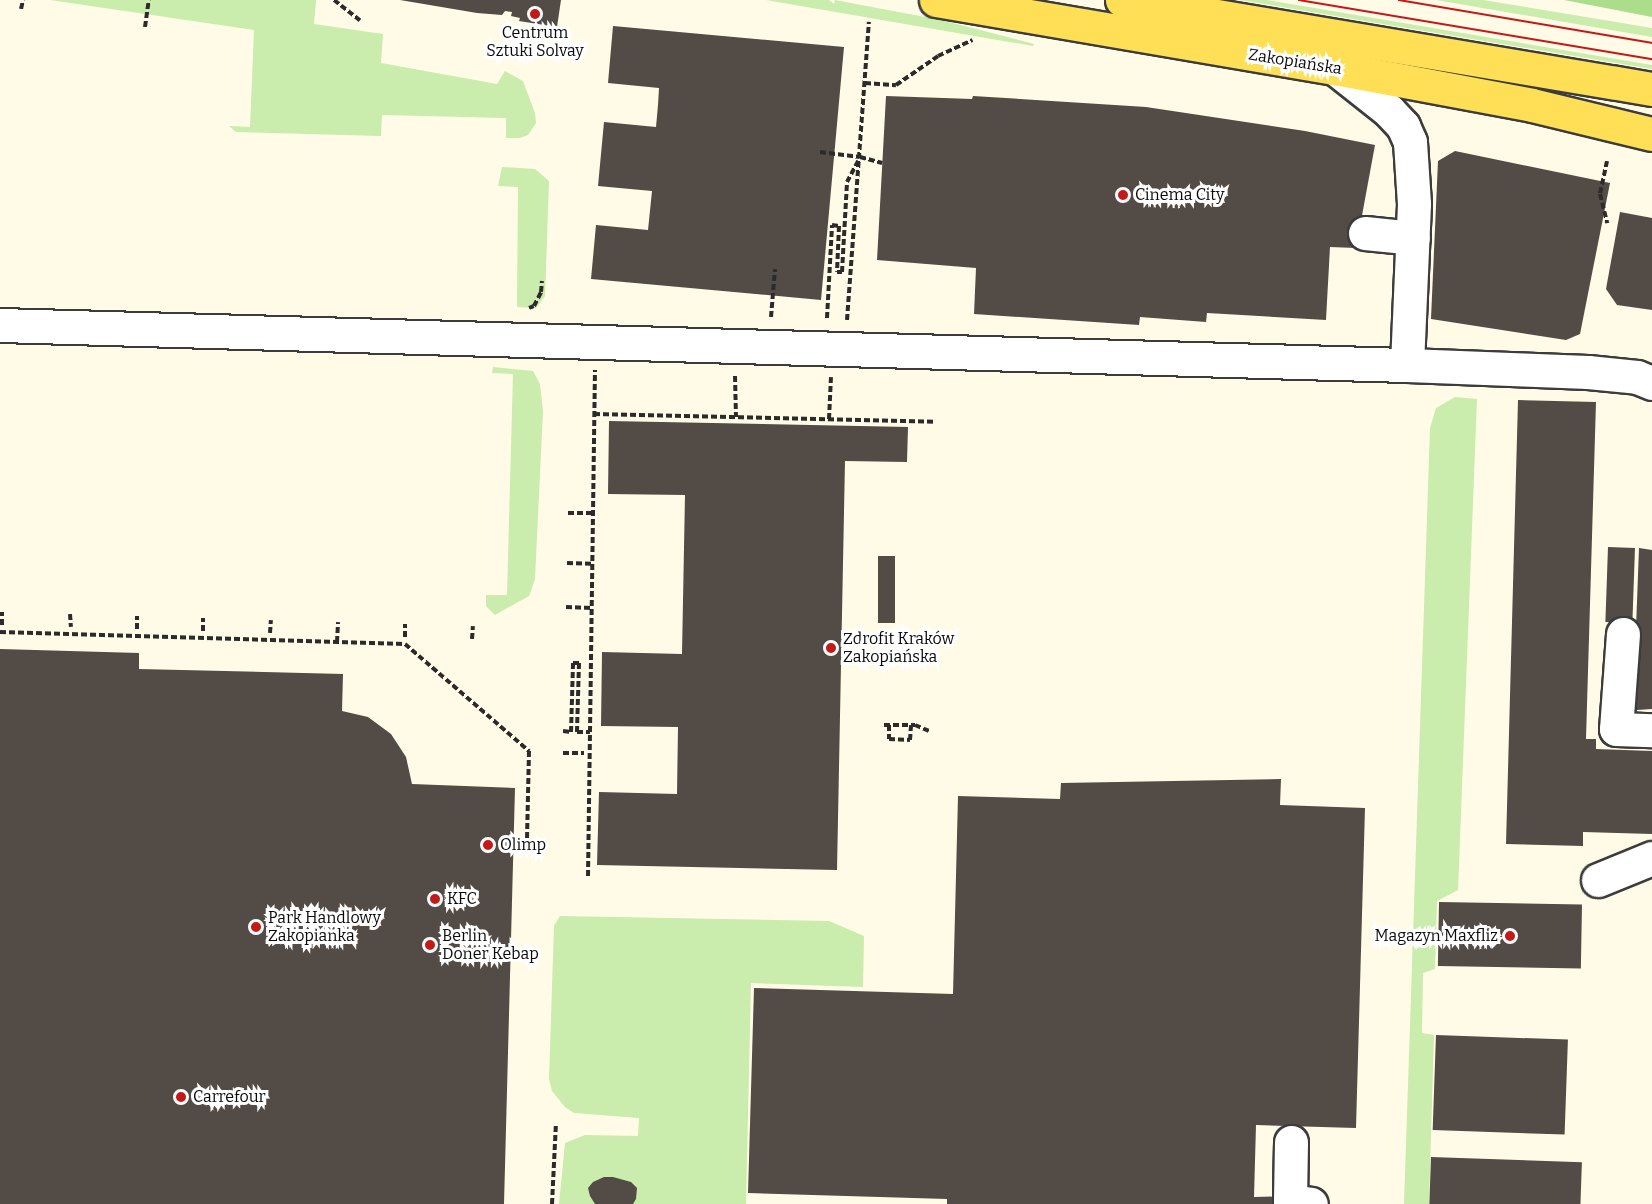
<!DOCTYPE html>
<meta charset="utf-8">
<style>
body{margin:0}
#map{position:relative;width:1652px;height:1204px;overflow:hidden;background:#fffbe6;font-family:Bitter,serif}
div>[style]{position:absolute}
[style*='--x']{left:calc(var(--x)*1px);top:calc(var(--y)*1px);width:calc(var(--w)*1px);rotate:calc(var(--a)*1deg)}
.green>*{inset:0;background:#caecad}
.forest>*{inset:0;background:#acdd8b}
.building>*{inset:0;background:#534b45;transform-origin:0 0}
.path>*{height:4px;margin-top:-2px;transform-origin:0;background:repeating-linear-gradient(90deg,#2b2b2b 0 6px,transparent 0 9px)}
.roads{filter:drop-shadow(2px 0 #3c3c3c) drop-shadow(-2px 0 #3c3c3c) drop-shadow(0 2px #3c3c3c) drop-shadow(0 -2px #3c3c3c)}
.minor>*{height:33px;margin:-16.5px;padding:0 16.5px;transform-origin:16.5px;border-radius:16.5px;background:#fff}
.major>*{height:33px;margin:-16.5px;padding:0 16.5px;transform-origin:16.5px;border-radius:16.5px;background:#ffdf56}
.tram>*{height:1.5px;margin:-0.75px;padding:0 0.75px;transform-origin:0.75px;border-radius:0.75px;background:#c31918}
.dots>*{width:16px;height:16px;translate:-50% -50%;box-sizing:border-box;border:3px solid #fff;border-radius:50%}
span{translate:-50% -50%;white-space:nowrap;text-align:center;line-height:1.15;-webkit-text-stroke:6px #fff;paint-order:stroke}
.poi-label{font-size:16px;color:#090909}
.left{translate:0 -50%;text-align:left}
.right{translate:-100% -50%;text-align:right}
.street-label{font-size:16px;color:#090909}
</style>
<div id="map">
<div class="green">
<i style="clip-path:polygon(50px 0,316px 0,314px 24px,383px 34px,381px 63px,497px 84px,505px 71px,523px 81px,535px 113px,536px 123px,528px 135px,520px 138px,506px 138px,506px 118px,382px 115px,381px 136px,236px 132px,229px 126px,250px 127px,254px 30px)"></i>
<i style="clip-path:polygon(766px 0,829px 0,834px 4px,835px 0,941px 20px,1034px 44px,1033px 46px)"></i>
<i style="clip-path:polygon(1240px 0,1267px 0,1652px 65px,1652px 69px)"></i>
<i style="clip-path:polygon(1436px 0,1483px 0,1652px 28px,1652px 37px)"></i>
<i style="clip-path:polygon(502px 167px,535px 169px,549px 181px,545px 296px,536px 308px,517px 307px,518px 187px,498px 186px)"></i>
<i style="clip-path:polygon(493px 367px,533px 371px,540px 384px,543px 411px,535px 579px,529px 596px,495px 615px,486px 606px,486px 595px,507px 595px,513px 374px,492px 373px)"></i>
<i style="clip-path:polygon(1455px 397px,1477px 399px,1458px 890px,1437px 901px,1435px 969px,1423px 973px,1422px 1033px,1434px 1035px,1429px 1204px,1404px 1204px,1430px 428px,1436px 408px)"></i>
<i style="clip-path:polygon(560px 916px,829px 921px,864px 936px,863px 987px,751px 983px,746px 1204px,559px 1204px,565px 1143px,585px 1135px,638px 1136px,639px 1118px,574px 1113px,565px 1107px,552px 1091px,549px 1079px,554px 926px)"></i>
</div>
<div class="forest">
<i style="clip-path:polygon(1564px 0,1652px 0,1652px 17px)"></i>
</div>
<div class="building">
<i style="clip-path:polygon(400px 0,561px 0,557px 27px,519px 21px,520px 18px,511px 16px,512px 12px,505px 11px,502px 15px,477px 13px)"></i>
<i style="clip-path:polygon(613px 26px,844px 47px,821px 300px,591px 279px,596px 225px,648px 230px,652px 191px,598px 186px,604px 122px,656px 127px,658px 105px,659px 88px,608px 83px)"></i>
<i style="clip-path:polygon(886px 96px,972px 99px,973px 96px,1146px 107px,1305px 131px,1375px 145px,1356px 248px,1330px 247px,1326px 320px,1207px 313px,1206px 322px,1140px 317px,1139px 325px,974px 314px,976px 268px,877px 260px)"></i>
<i style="clip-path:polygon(1455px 151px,1610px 183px,1580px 334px,1566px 340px,1431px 319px,1438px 161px)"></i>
<i style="clip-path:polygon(1620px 212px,1652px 218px,1652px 310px,1617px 305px,1606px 289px)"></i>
<i style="clip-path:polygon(1518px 400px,1596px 402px,1586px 739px,1596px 739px,1596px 749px,1652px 751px,1652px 834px,1583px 832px,1583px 846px,1506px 844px)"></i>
<i style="clip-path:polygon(609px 421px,908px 427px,907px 462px,845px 461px,837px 870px,597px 865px,599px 792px,677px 794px,678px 727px,601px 726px,602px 652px,682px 654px,685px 495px,608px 494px)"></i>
<i style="left:1608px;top:547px;width:27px;height:75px;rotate:2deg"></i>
<i style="clip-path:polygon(1639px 548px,1652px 550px,1652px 709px,1637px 710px,1633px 709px)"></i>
<i style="left:878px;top:556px;width:17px;height:67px"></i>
<i style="clip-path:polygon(0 649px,139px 653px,139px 669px,343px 674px,342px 711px,368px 717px,391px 734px,406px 757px,412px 784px,515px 788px,504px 1204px,0 1204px)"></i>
<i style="clip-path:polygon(1281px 779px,1280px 805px,1365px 808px,1356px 1128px,1256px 1125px,1254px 1197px,1297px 1196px,1298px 1204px,947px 1204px,947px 1199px,748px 1193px,754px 988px,953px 994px,958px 796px,1060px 799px,1061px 783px)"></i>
<i style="left:1439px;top:902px;width:143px;height:64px;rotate:1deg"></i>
<i style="left:1436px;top:1035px;width:132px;height:95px;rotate:2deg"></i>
<i style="left:1431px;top:1157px;width:151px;height:47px;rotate:2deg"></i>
<i style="clip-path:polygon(604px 1177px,613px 1177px,631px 1182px,637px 1188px,636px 1199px,633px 1204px,595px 1204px,590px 1196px,588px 1188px,593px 1182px)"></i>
</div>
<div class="path">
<i style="--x:334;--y:0;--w:33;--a:38"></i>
<i style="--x:21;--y:9;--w:9;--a:-77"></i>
<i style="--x:145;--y:27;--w:27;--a:-82"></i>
<i style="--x:865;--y:83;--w:31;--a:4"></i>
<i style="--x:896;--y:85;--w:51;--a:-34.6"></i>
<i style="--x:938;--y:56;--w:38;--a:-25"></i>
<i style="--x:820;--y:152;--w:40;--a:7.1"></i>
<i style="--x:860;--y:157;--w:23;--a:15"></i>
<i style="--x:1607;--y:161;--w:34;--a:102"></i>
<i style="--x:1600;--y:194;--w:30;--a:76"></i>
<i style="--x:529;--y:308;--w:5;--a:-22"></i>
<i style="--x:534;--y:306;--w:16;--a:-63"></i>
<i style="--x:541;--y:292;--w:11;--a:-85"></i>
<i style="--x:771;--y:317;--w:48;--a:-85.2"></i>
<i style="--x:827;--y:318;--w:93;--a:-86.9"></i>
<i style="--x:832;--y:225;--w:7;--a:8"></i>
<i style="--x:839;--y:226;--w:46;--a:92.5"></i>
<i style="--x:837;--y:272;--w:5;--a:0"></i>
<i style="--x:842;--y:272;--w:90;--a:-86.8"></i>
<i style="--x:847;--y:182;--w:24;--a:-62"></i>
<i style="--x:847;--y:320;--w:299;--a:-85.8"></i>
<i style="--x:735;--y:376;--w:41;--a:88.6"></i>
<i style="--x:594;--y:414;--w:342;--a:1.3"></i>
<i style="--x:829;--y:419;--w:42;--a:-87.3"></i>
<i style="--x:568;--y:513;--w:25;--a:0"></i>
<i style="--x:567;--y:563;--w:25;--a:2"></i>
<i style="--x:566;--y:607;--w:26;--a:2"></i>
<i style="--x:70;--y:614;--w:13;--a:86"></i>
<i style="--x:2;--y:625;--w:13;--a:-90"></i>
<i style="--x:137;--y:629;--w:13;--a:-90"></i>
<i style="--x:203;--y:631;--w:13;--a:-90"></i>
<i style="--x:0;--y:632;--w:405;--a:1.7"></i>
<i style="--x:405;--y:644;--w:164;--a:40.8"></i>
<i style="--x:529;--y:751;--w:91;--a:91.3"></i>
<i style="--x:270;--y:633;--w:13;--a:-86"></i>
<i style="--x:405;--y:637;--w:13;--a:-90"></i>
<i style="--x:472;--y:639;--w:13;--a:-86"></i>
<i style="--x:337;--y:642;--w:20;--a:-87"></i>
<i style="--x:884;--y:725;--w:31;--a:0"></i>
<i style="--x:915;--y:725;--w:15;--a:23"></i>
<i style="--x:889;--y:725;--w:14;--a:90"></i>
<i style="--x:889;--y:739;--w:21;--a:3"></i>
<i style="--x:910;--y:740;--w:15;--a:-86"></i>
<i style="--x:563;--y:731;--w:8;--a:7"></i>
<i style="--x:571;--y:732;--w:69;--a:-88.3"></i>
<i style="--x:573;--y:663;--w:6;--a:0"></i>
<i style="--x:579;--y:663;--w:69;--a:91.7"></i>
<i style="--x:577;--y:732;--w:13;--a:0"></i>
<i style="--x:563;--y:753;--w:21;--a:0"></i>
<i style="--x:588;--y:876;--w:506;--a:-89.21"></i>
<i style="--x:552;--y:1204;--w:81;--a:-87.2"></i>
</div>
<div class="roads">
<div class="minor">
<i style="--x:1335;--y:68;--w:69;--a:38.5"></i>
<i style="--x:1389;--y:111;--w:21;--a:47"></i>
<i style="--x:1403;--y:126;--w:17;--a:66"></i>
<i style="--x:1410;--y:142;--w:62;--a:86.3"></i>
<i style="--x:1414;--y:204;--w:161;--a:92.5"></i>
<i style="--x:1365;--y:233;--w:48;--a:5.9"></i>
<i style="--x:0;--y:325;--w:1408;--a:1.63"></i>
<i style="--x:1407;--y:365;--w:181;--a:2.2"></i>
<i style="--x:1588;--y:372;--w:49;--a:5.8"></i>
<i style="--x:1637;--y:377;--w:16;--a:22"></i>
<i style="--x:1623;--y:634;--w:95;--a:94.2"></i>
<i style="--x:1616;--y:729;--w:36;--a:2"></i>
<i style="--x:1598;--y:880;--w:58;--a:-22.2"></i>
<i style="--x:1291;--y:1142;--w:59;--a:91"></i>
<i style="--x:1290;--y:1201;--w:21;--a:8"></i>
</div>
<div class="major">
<i style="--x:936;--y:0;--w:405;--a:9.7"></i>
<i style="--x:1335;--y:68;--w:200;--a:10.6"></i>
<i style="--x:1532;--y:105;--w:123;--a:13.6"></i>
<i style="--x:1122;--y:0;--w:537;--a:9.53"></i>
</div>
</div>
<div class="tram">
<i style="--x:1299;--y:0;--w:358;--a:9.5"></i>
<i style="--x:1399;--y:0;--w:257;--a:9.6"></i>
</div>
<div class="dots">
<i style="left:535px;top:14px;background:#c31918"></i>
<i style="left:1123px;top:195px;background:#c31918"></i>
<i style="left:831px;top:648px;background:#c31918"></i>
<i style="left:488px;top:845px;background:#c31918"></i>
<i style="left:435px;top:899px;background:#c31918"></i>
<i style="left:256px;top:927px;background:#c31918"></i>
<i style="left:1510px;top:936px;background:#c31918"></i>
<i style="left:430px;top:945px;background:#c31918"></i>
<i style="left:181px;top:1097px;background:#c31918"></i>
</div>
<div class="poi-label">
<span style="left:535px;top:42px">Centrum<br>Sztuki Solvay</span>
<span class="left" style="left:1135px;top:195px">Cinema City</span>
<span class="left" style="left:843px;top:648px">Zdrofit Kraków<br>Zakopiańska</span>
<span class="left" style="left:500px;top:845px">Olimp</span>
<span class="left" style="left:447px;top:899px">KFC</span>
<span class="left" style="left:268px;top:927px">Park Handlowy<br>Zakopianka</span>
<span class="left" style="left:442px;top:945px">Berlin<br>Doner Kebap</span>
<span class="right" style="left:1498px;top:936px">Magazyn Maxfliz</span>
<span class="left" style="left:193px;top:1097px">Carrefour</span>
</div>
<div class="street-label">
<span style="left:1295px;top:62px;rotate:9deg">Zakopiańska</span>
</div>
</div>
